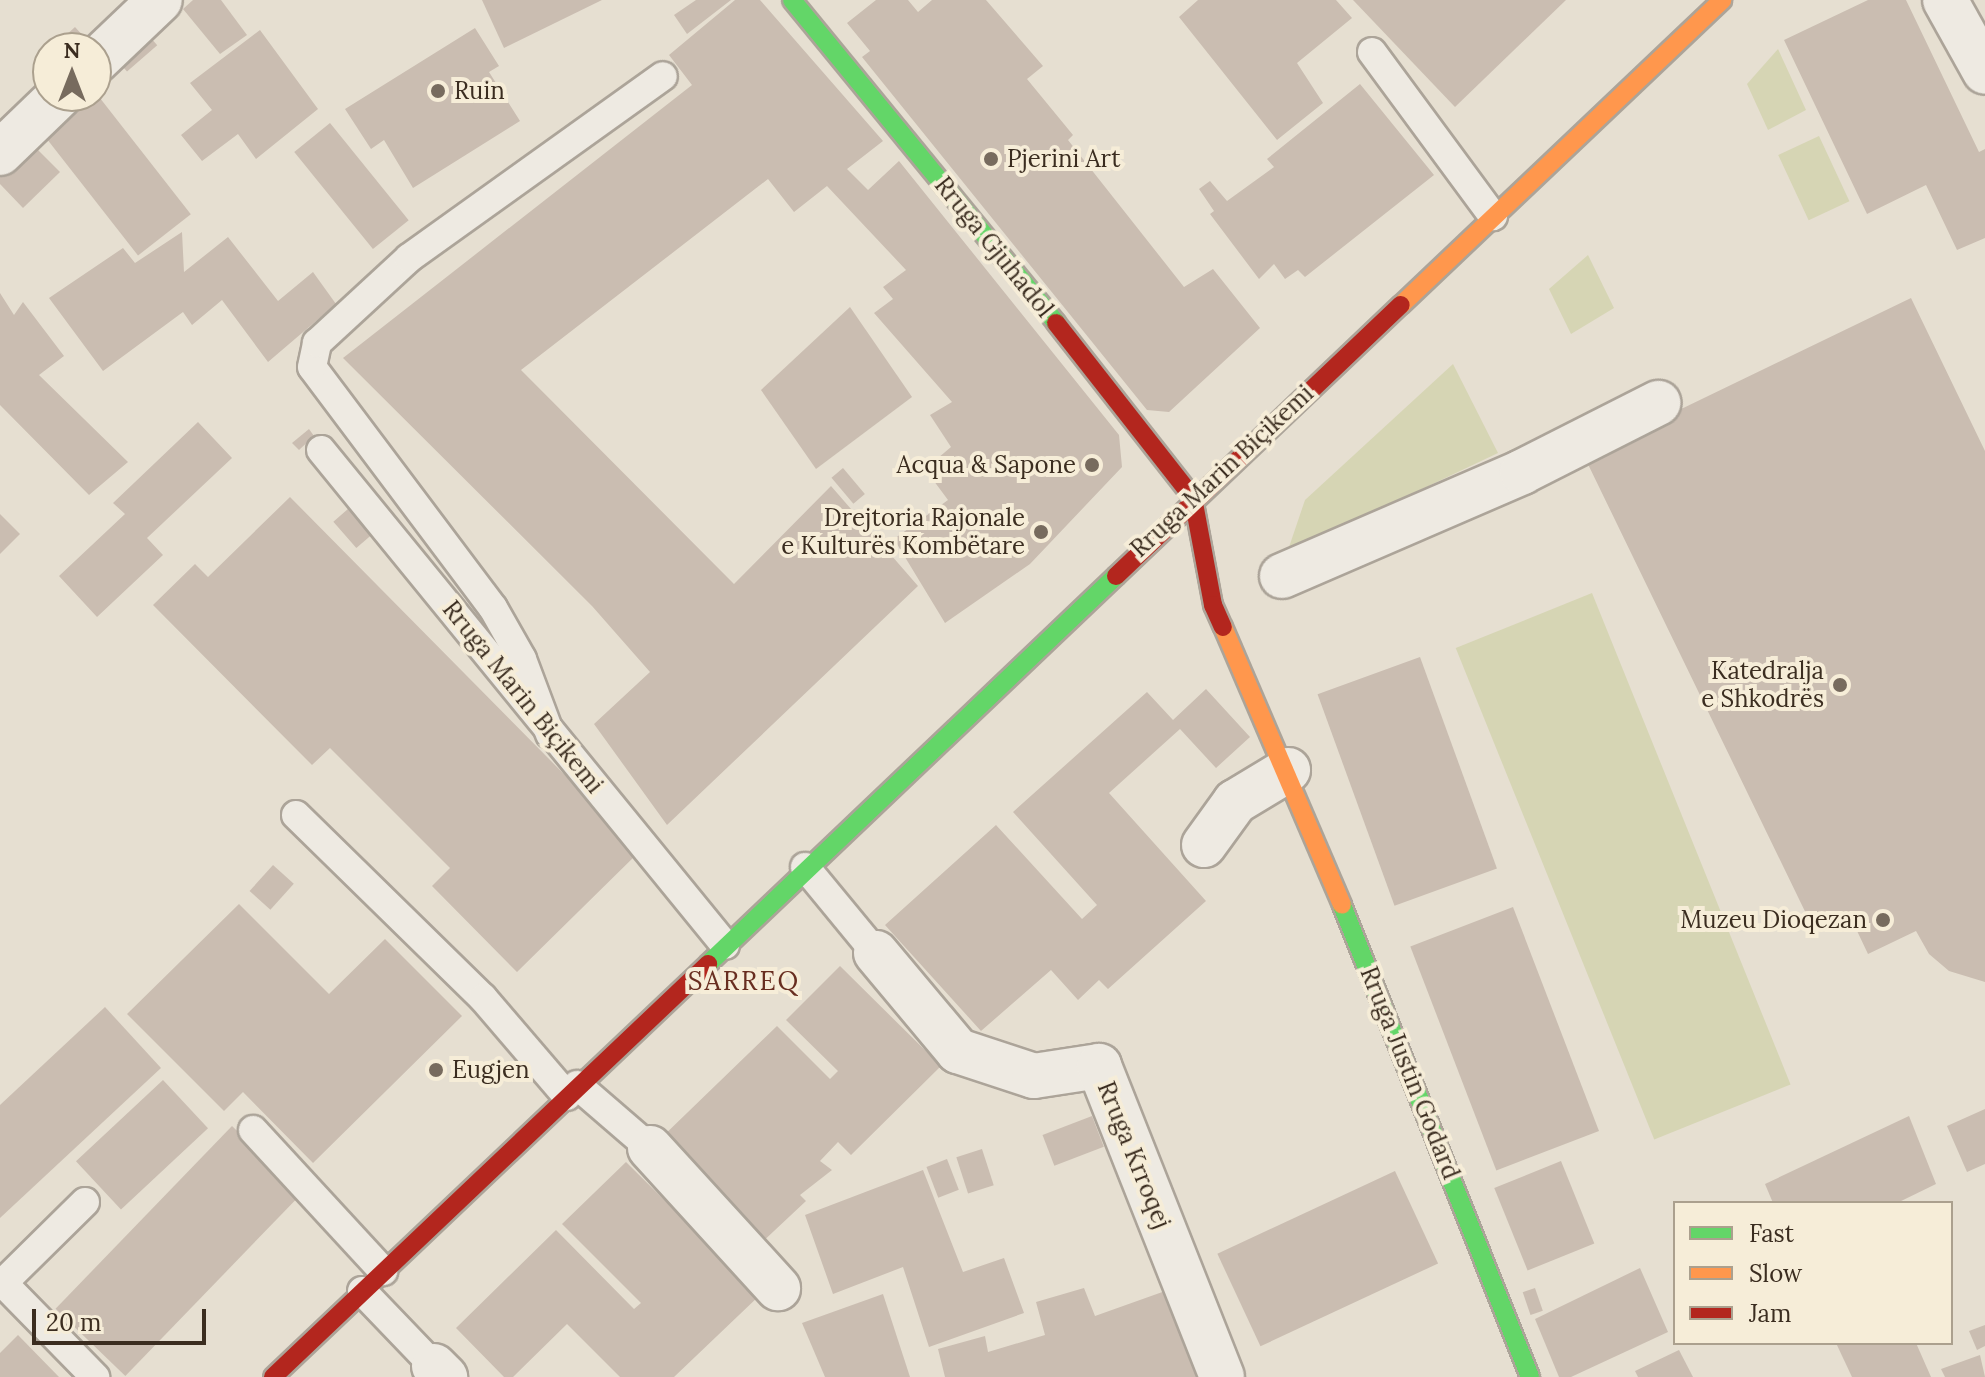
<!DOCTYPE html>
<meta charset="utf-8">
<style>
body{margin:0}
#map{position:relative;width:1985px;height:1377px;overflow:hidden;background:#e6dfd1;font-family:Lora,serif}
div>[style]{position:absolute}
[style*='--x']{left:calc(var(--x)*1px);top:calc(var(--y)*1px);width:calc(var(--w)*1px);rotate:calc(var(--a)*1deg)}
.green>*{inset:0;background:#d6d5b4;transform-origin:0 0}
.building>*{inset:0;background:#cabdb1;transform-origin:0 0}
.roads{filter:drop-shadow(2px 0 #aca499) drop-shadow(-2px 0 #aca499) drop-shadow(0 2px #aca499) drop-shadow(0 -2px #aca499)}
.lane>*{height:28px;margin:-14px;padding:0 14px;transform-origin:14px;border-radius:14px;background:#eeeae2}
.street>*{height:44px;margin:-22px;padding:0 22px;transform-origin:22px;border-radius:22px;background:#eeeae2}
.fast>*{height:18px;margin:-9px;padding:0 9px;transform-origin:9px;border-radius:9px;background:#63d668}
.slow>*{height:18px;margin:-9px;padding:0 9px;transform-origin:9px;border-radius:9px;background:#ff974d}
.jam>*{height:18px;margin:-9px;padding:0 9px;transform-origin:9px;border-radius:9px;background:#b3261e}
.dots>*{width:22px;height:22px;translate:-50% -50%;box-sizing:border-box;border:4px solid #f6edd8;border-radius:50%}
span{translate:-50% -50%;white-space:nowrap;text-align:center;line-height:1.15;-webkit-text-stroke:8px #f6edd8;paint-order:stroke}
.poi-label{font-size:24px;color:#3b2d20}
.left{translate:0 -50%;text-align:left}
.right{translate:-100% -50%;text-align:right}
.street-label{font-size:24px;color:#3b2d20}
.neighbourhood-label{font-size:26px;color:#682e20;letter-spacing:2px}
.legend{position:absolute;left:1673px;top:1201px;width:280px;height:144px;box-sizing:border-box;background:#f6edd8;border:2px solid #aba08e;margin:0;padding:10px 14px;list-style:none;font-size:24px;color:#3b2d20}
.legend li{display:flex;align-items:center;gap:16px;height:40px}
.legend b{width:40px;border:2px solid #aba08e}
.north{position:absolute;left:32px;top:32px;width:80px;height:80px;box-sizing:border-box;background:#f6edd8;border:2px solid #aba08e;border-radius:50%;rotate:0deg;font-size:22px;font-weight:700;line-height:32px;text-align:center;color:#3b2d20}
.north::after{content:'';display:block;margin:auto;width:28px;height:36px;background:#776b5e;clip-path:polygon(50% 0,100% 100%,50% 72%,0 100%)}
.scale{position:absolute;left:32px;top:1309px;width:174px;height:36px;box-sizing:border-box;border:4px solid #3b2d20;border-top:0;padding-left:10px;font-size:24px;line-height:28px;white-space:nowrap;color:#3b2d20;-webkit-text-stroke:6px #f6edd8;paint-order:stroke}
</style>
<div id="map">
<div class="green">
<i style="clip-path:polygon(1778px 49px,1806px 110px,1768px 130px,1747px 84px)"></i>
<i style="left:1819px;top:136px;width:72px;height:45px;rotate:65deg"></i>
<i style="clip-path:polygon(1588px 255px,1614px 308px,1571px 334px,1549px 289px)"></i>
<i style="clip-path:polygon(1453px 364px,1498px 453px,1287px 553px,1305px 500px)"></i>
<i style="left:1592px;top:593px;width:530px;height:147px;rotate:68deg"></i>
</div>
<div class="building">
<i style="clip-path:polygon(193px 0,221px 0,247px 35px,220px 54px,183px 9px)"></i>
<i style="clip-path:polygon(482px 0,602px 0,504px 48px)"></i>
<i style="clip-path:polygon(696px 0,731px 0,687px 34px,674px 15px)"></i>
<i style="clip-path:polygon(735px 0,760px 0,883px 141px,847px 169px,868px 190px,899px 161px,1119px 435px,1122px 467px,1030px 564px,945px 623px,894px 539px,948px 500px,925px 469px,951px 447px,930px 415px,952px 402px,874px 313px,893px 299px,883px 287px,906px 270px,827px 186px,794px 212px,768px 179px,521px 370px,734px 584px,831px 486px,918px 586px,667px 825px,594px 724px,650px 672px,592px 606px,343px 358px,692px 85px,669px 55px)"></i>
<i style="clip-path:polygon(876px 0,908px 0,918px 12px,932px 0,986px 0,1043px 66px,1027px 79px,1073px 135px,1068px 140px,1184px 287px,1213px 269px,1260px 328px,1169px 412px,1147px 410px,862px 57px,870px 51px,847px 23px)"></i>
<i style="clip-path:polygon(1198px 0,1336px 0,1352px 18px,1297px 63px,1323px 103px,1277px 140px,1179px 17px)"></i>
<i style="clip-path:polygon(1353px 0,1566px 0,1455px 107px)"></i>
<i style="clip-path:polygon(1868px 0,1906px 0,1979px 152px,1985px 149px,1985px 238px,1957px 250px,1926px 185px,1867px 214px,1784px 40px)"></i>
<i style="clip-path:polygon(75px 27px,94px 48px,52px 48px)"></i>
<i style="clip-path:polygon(475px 28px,499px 66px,489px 72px,520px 121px,413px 188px,384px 140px,371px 149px,345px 109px)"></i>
<i style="clip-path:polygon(260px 30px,318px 109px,256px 159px,238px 134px,202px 161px,181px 135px,212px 110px,190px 83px)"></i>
<i style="left:150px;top:37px;width:11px;height:40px;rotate:49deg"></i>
<i style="clip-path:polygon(1360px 84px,1434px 175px,1305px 277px,1298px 270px,1285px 279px,1274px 264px,1259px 279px,1210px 214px,1214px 211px,1199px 189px,1210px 181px,1227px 201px,1274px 167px,1267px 159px)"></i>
<i style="left:96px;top:93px;width:154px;height:67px;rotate:52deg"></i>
<i style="left:330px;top:123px;width:125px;height:46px;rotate:51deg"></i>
<i style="clip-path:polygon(32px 144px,60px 172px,23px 208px,0 184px,0 175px)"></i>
<i style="clip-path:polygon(182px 232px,184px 272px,228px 237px,278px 301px,313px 272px,336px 304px,268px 362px,222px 300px,192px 325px,183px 312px,103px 371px,49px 298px,123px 248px,135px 263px)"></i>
<i style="clip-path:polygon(0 293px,14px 315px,23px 302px,64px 356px,39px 375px,128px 462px,89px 495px,0 405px)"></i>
<i style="clip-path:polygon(1911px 298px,1985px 451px,1985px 982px,1949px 971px,1929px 954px,1916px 931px,1868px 954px,1849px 914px,1814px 930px,1584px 456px)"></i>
<i style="clip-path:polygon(850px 307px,912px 397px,816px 469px,761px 390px)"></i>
<i style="clip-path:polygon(198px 422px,232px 458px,147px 538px,163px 555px,97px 617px,59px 576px,125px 514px,113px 503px)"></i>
<i style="clip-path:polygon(309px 429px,314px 436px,299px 450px,292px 443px)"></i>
<i style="left:843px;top:468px;width:34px;height:15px;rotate:50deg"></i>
<i style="clip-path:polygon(290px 497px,640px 851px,517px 972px,432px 886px,450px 868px,330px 748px,312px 765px,153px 605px,195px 564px,208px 577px)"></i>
<i style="left:356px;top:502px;width:35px;height:30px;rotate:49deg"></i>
<i style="clip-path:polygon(0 514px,20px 534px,0 554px)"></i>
<i style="left:1420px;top:657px;width:225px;height:109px;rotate:70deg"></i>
<i style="clip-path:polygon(1206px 689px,1250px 737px,1216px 768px,1180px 729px,1109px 793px,1206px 901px,1108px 989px,1099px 980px,1078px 1000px,1051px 970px,981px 1031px,885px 925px,996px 825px,1082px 919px,1097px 905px,1013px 812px,1147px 692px,1173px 720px)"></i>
<i style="left:273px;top:865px;width:28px;height:35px;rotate:42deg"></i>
<i style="clip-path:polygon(239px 904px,329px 994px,385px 939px,462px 1016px,313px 1163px,243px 1092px,224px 1111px,127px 1014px)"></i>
<i style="left:1513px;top:907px;width:240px;height:110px;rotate:69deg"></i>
<i style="clip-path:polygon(840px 966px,941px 1066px,851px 1155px,838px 1142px,820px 1161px,832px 1170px,800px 1195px,806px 1201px,757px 1247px,657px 1142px,777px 1026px,830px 1079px,838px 1071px,786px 1020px)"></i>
<i style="clip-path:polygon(105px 1007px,161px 1068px,0 1218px,0 1105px)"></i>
<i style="left:163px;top:1080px;width:66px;height:119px;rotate:47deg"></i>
<i style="clip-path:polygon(1985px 1109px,1985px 1164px,1967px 1172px,1947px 1126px)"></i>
<i style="left:1092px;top:1116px;width:33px;height:53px;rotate:69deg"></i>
<i style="clip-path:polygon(1909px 1116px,1936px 1184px,1897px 1203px,1773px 1203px,1765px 1184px)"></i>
<i style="left:232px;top:1126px;width:97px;height:254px;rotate:44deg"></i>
<i style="left:982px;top:1149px;width:38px;height:27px;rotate:72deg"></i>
<i style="left:947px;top:1159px;width:33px;height:22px;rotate:69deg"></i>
<i style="left:1561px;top:1161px;width:89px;height:72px;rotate:68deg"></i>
<i style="clip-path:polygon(626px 1162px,760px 1295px,674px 1377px,620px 1377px,567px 1324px,513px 1377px,504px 1377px,456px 1328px,556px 1230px,634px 1309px,641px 1303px,562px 1224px)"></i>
<i style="clip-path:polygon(923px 1170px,963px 1272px,1004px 1258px,1024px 1313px,929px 1347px,903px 1267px,833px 1294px,805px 1215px)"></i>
<i style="left:1395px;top:1171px;width:102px;height:196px;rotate:65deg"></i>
<i style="clip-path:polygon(1640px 1268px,1668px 1332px,1571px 1377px,1559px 1377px,1535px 1319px)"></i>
<i style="clip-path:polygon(1084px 1288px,1095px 1316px,1168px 1290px,1214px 1377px,945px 1377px,938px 1349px,985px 1336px,988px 1352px,1045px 1335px,1036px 1302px)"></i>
<i style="left:1535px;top:1288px;width:24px;height:13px;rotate:71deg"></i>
<i style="clip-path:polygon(883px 1294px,910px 1377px,825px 1377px,802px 1323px)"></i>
<i style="clip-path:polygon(1985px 1325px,1985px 1346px,1977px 1350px,1969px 1331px)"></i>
<i style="clip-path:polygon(18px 1335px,59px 1377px,0 1377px,0 1353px)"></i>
<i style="clip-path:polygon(1836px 1343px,1916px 1343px,1931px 1377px,1852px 1377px)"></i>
<i style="clip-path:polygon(1679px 1350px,1693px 1377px,1638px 1377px,1635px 1371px)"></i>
<i style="clip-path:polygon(1980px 1355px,1985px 1377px,1945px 1377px,1941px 1369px)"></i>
</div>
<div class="roads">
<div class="lane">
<i style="--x:1372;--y:52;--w:204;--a:53.6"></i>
<i style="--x:321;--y:450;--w:639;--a:50.78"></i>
<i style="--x:550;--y:734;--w:80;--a:-110.5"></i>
<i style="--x:522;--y:659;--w:59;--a:-119.6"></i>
<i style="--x:493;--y:608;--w:301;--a:-126.9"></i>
<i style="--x:312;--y:367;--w:25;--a:-78"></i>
<i style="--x:317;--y:343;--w:125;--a:-42.7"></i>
<i style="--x:409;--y:258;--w:312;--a:-35.6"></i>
<i style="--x:296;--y:815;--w:262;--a:44.4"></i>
<i style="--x:483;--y:998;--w:129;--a:49.4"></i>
<i style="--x:805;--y:867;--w:112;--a:50.5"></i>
<i style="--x:577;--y:1085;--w:96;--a:40.8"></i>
<i style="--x:253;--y:1130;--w:192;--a:47.3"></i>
<i style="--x:85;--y:1202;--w:115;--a:135.4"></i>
<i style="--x:3;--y:1283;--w:132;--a:45.6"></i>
<i style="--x:362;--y:1291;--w:104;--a:46.2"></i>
</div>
<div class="street">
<i style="--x:1945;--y:0;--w:82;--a:60.9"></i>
<i style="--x:96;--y:61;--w:88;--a:-43.6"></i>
<i style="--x:0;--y:153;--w:82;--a:-44"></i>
<i style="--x:1282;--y:576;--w:262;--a:-23.4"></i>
<i style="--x:1522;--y:472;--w:153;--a:-26.9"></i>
<i style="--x:1204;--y:845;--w:53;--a:-54.2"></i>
<i style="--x:1235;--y:802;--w:62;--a:-31.1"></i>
<i style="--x:876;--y:953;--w:128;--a:50.1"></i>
<i style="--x:958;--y:1051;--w:80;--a:18.2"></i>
<i style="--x:1034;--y:1076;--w:66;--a:-8.7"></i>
<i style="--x:1099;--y:1066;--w:334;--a:68.4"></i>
<i style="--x:650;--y:1148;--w:190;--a:47.6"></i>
<i style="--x:434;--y:1366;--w:16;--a:45"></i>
</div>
<div class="fast">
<i style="--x:792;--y:0;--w:417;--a:50.7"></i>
<i style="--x:1342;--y:905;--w:508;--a:68.28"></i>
<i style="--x:708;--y:964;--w:563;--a:-43.56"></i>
</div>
<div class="slow">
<i style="--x:1401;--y:305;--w:443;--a:-43.5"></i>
<i style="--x:1223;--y:627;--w:302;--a:66.8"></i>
</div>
<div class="jam">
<i style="--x:1056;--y:323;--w:222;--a:51.9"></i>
<i style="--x:1193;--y:498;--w:109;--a:79.4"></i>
<i style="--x:1213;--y:605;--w:24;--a:66"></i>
<i style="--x:1116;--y:576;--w:393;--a:-43.6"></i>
<i style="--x:273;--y:1377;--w:600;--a:-43.51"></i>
</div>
</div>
<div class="dots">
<i style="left:438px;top:91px;background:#776b5e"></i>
<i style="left:991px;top:159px;background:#776b5e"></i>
<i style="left:1092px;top:465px;background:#776b5e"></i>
<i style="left:1041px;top:532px;background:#776b5e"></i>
<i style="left:1840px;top:685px;background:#776b5e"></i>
<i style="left:1883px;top:920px;background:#776b5e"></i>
<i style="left:436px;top:1070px;background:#776b5e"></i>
</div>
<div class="poi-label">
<span class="left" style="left:454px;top:91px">Ruin</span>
<span class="left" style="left:1007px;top:159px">Pjerini Art</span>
<span class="right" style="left:1076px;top:465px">Acqua &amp; Sapone</span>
<span class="right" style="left:1025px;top:532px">Drejtoria Rajonale<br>e Kulturës Kombëtare</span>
<span class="right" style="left:1824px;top:685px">Katedralja<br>e Shkodrës</span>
<span class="right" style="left:1867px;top:920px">Muzeu Dioqezan</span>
<span class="left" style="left:452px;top:1070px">Eugjen</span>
</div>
<div class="street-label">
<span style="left:994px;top:247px;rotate:51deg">Rruga Gjuhadol</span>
<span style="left:1222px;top:471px;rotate:-43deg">Rruga Marin Biçikemi</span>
<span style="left:523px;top:697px;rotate:51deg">Rruga Marin Biçikemi</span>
<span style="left:1410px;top:1073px;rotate:68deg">Rruga Justin Godard</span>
<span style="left:1134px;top:1155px;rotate:68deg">Rruga Krroqej</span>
</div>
<div class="neighbourhood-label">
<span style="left:744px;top:981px">SARREQ</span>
</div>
<ul class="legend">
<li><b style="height:10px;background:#63d668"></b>Fast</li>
<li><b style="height:10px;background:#ff974d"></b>Slow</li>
<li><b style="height:10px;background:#b3261e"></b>Jam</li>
</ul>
<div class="north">N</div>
<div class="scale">20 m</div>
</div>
